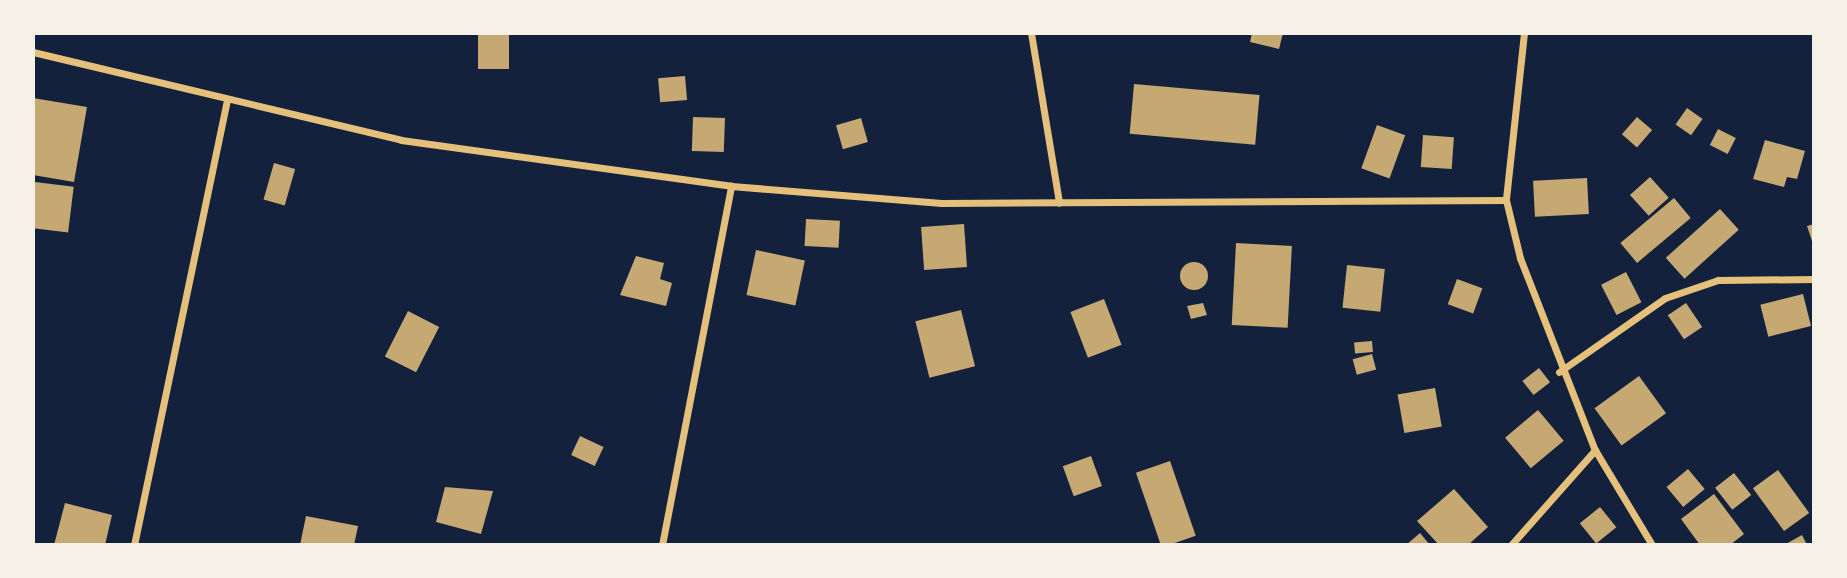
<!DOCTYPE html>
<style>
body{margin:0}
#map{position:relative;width:1847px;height:578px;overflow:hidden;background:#14213d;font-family:"Sofia Sans Condensed",sans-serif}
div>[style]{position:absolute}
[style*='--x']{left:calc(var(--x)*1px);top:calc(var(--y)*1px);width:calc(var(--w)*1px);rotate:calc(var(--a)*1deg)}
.building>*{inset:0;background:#c6a872;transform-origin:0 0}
.round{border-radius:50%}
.minor>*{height:7px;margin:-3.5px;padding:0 3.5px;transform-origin:3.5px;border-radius:3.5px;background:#e5c07b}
span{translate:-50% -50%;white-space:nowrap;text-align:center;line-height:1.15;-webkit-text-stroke:7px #f6f1e7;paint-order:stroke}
.frame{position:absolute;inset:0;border:35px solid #f6f1e7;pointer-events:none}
</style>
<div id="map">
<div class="building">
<i style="clip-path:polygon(1252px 33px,1283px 33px,1279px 49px,1250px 42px)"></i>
<i style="left:509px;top:34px;width:35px;height:31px;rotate:90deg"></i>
<i style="left:685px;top:76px;width:24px;height:27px;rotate:85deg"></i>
<i style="left:1134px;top:84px;width:126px;height:50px;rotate:5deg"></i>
<i style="clip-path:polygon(33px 98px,87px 107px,74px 182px,33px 175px)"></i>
<i style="left:1687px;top:108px;width:19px;height:20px;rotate:35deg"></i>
<i style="left:693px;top:117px;width:32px;height:34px;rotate:2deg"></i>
<i style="left:1637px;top:117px;width:20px;height:23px;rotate:41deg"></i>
<i style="left:861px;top:118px;width:25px;height:26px;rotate:74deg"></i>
<i style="left:1377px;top:125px;width:30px;height:46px;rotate:20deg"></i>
<i style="left:1718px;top:129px;width:20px;height:18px;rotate:27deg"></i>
<i style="left:1423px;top:135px;width:31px;height:32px;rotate:4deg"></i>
<i style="clip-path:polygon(1765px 140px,1805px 151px,1797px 179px,1787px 177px,1784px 187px,1753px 179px)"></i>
<i style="left:274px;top:163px;width:22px;height:38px;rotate:16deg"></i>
<i style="left:1650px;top:177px;width:28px;height:27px;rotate:48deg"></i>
<i style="left:1587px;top:178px;width:36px;height:54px;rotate:87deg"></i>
<i style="left:35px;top:182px;width:39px;height:46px;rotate:7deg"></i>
<i style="left:1674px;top:198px;width:26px;height:70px;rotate:50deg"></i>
<i style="left:1720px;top:209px;width:28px;height:73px;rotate:48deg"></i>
<i style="left:806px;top:219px;width:34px;height:27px;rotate:3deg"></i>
<i style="left:964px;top:224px;width:43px;height:43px;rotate:86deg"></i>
<i style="clip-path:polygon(1814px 224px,1814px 244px,1813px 244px,1807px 226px)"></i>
<i style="left:1236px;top:243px;width:56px;height:82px;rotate:3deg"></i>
<i style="left:756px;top:250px;width:50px;height:46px;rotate:12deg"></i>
<i style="clip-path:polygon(636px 256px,664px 263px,660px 279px,672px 283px,666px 306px,620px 295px)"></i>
<i class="round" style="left:1180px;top:262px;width:28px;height:28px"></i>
<i style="left:1347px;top:265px;width:38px;height:43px;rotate:6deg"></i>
<i style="left:1626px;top:272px;width:34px;height:28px;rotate:63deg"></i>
<i style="left:1457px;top:279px;width:27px;height:27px;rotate:20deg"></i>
<i style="left:1803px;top:294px;width:33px;height:44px;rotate:76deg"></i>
<i style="left:1104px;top:299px;width:49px;height:36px;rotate:69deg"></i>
<i style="clip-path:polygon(1203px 303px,1207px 315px,1191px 319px,1187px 306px)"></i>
<i style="left:1686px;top:303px;width:29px;height:22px;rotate:56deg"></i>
<i style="left:961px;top:310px;width:58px;height:47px;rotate:76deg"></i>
<i style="left:408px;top:311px;width:35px;height:51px;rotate:27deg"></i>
<i style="left:1372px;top:341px;width:11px;height:18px;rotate:85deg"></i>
<i style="left:1372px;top:354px;width:16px;height:20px;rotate:75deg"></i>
<i style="left:1539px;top:368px;width:18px;height:21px;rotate:52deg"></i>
<i style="left:1639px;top:376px;width:46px;height:55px;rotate:54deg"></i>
<i style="left:1435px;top:388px;width:39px;height:38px;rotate:80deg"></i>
<i style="left:1538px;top:410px;width:40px;height:43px;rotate:50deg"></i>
<i style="left:580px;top:436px;width:26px;height:21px;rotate:25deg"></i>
<i style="left:1091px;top:456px;width:32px;height:30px;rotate:70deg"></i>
<i style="left:1170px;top:461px;width:79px;height:36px;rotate:71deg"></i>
<i style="left:1688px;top:469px;width:26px;height:28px;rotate:50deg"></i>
<i style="left:1778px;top:470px;width:53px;height:31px;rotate:54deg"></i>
<i style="left:1734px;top:473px;width:28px;height:24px;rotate:52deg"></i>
<i style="clip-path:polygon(445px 487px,493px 491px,481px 534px,436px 522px)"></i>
<i style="clip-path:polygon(1454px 489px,1488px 527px,1468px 545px,1439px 545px,1417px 521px)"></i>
<i style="clip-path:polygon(1714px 494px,1744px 534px,1730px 545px,1700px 545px,1681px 519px)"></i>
<i style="clip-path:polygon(65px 503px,112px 515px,105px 545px,54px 545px)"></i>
<i style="left:1600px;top:507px;width:26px;height:26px;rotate:51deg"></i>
<i style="clip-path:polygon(306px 516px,358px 526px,354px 545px,300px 545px)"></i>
<i style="clip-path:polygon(1420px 533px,1430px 545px,1406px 545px)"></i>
<i style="clip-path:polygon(1802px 535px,1807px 545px,1784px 545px)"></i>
</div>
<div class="minor">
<i style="--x:1031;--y:33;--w:172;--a:80.6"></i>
<i style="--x:1524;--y:33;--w:168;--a:96.2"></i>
<i style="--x:1506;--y:200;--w:60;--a:76.4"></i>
<i style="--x:1520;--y:258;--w:206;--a:68.7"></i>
<i style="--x:1595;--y:450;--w:111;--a:59"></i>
<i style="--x:33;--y:52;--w:378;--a:13.4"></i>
<i style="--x:401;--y:140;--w:333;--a:7.9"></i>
<i style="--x:731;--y:186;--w:211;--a:4.6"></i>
<i style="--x:941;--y:203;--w:565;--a:-0.3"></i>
<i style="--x:1559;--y:372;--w:129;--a:-34.9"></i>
<i style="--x:1665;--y:298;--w:56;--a:-18.8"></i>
<i style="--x:1718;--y:280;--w:96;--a:-0.6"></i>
<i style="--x:134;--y:545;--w:455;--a:-78.2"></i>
<i style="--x:662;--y:545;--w:366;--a:-79.1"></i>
<i style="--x:1511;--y:545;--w:127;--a:-48.5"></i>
</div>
<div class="frame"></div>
</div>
